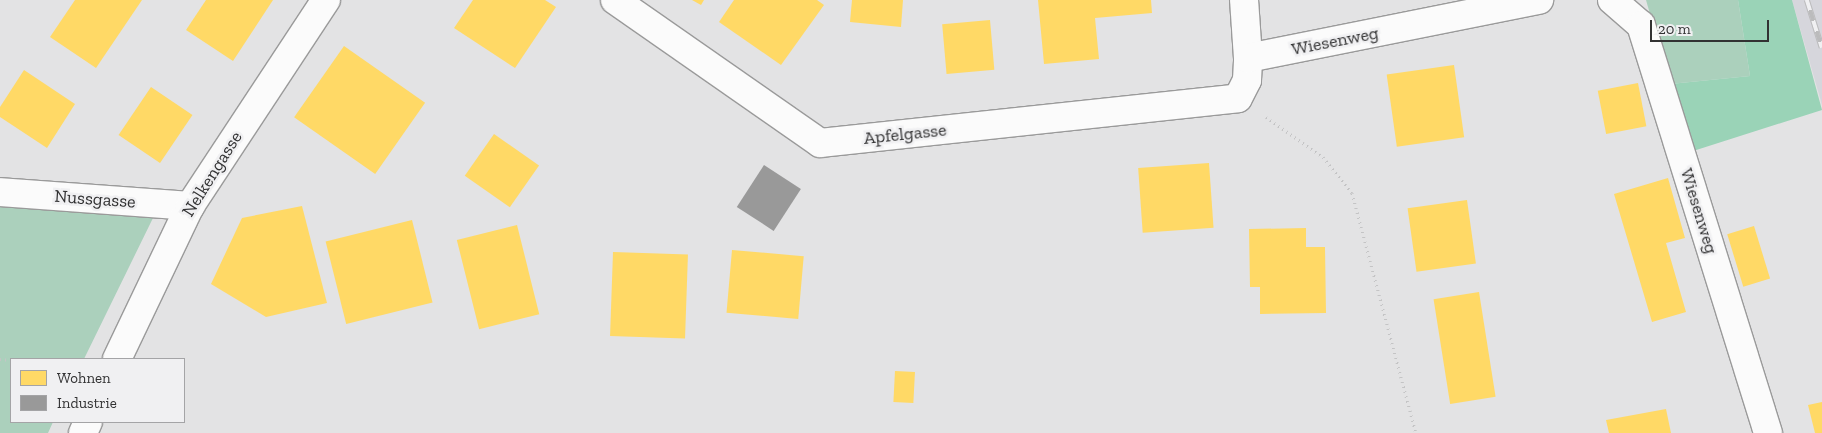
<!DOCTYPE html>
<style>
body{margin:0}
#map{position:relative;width:1822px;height:433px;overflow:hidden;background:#e3e3e4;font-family:"Zilla Slab",serif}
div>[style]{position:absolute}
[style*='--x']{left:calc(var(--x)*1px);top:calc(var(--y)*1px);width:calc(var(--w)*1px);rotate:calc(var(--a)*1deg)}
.built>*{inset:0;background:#d6d6dc}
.green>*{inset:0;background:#abd0bc}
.forest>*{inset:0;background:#9ad3b7}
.homes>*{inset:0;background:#ffd966;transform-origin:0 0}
.industry>*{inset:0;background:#999;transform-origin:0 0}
.path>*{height:3px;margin-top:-1.5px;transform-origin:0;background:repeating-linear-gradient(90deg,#c4c4c5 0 1px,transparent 0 5px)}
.roads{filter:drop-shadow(1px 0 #9a9a9a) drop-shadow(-1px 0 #9a9a9a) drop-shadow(0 1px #9a9a9a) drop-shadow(0 -1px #9a9a9a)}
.minor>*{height:28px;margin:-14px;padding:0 14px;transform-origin:14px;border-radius:14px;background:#fbfbfb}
.rail>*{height:5.5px;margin-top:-2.75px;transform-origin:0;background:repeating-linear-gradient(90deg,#f0f0f2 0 11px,#bbbbbc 0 22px);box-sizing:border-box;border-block:1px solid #bbbbbc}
span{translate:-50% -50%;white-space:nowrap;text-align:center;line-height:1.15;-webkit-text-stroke:5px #f0f0f2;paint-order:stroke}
.street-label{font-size:18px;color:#323233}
.legend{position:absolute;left:10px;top:358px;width:175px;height:65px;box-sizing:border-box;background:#f0f0f2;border:1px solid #a4a4a6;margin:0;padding:6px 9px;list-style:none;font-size:15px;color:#323233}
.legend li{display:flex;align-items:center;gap:10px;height:25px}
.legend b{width:25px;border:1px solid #a4a4a6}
.scale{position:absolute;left:1650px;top:20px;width:119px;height:22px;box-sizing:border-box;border:2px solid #323233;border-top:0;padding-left:6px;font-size:15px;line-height:18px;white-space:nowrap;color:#323233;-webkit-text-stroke:4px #f0f0f2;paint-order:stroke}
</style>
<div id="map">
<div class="built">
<i style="clip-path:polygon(1792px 0,1822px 0,1822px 105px)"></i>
</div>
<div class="green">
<i style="clip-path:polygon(1646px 0,1738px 0,1750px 76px,1670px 84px)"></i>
<i style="clip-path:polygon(0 201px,153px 218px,84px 359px,11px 359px,11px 422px,53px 422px,48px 433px,0 433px)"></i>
</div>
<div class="forest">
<i style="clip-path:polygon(1738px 0,1792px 0,1822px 110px,1690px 152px,1670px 84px,1750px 76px)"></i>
</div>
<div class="homes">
<i style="clip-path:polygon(142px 0,96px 68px,50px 37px,75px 0)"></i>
<i style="clip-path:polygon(206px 0,273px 0,233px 61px,186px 30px)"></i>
<i style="clip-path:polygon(473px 0,545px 0,556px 7px,515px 68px,454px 28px)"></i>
<i style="clip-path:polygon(692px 0,704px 0,701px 5px)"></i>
<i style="clip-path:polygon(734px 0,817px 0,824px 5px,781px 65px,719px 22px)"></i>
<i style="clip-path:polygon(852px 0,903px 0,901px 27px,850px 22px)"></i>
<i style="clip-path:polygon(1038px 0,1151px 0,1152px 13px,1095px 18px,1099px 59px,1044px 64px)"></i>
<i style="left:990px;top:20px;width:50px;height:48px;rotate:85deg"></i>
<i style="left:344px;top:46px;width:99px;height:87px;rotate:35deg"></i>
<i style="left:1454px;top:65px;width:73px;height:68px;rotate:82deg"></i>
<i style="clip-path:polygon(24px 70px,75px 104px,47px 148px,0 117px,0 107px)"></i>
<i style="left:1638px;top:83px;width:44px;height:41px;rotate:79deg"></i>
<i style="left:151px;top:87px;width:50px;height:58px;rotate:34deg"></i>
<i style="left:494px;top:134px;width:55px;height:51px;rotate:35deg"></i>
<i style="left:1209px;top:163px;width:65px;height:71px;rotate:86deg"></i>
<i style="clip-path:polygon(1668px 178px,1685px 238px,1666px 243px,1686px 312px,1652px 322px,1614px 194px)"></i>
<i style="left:1467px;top:200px;width:64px;height:60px;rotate:82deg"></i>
<i style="clip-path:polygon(302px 206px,327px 303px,266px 317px,211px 284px,242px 218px)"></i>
<i style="left:412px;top:220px;width:85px;height:89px;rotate:76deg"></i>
<i style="left:517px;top:225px;width:92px;height:62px;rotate:76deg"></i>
<i style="left:1754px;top:226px;width:55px;height:28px;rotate:73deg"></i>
<i style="clip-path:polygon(1306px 228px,1306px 247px,1325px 247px,1326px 313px,1260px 314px,1260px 287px,1250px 287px,1249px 229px)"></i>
<i style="left:732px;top:250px;width:72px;height:63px;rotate:5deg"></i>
<i style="left:613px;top:252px;width:75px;height:84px;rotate:2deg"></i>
<i style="left:1479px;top:292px;width:106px;height:46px;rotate:81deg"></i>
<i style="left:895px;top:371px;width:20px;height:31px;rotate:3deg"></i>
<i style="clip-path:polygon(1822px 402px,1822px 433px,1815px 433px,1808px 405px)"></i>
<i style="clip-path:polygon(1666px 409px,1671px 433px,1609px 433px,1606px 420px)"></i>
</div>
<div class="industry">
<i style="left:764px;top:165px;width:44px;height:50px;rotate:33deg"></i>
</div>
<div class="path">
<i style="--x:1266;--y:117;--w:70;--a:35.1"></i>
<i style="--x:1323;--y:157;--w:46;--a:51.1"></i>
<i style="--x:1352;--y:193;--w:248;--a:75.1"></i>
<i style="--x:0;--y:359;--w:11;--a:5"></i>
</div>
<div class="roads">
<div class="minor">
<i style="--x:615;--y:0;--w:250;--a:34.9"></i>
<i style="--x:820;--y:143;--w:420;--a:-6.1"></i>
<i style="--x:1238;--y:98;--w:20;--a:-63"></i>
<i style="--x:1247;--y:80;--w:22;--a:-87"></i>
<i style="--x:1248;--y:58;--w:58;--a:-93.9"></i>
<i style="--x:1612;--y:0;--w:38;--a:41"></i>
<i style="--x:1641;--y:25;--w:427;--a:72.7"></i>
<i style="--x:1248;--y:58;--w:297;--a:-11.3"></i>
<i style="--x:0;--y:192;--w:191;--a:4.2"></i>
<i style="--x:117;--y:359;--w:170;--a:-64.5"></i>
<i style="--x:190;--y:206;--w:247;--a:-56.6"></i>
<i style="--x:83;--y:433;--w:12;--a:-66"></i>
</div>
</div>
<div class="rail">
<i style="--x:1807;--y:0;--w:50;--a:72.6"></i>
</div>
<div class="street-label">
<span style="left:1335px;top:41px;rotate:-11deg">Wiesenweg</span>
<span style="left:905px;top:134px;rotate:-6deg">Apfelgasse</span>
<span style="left:212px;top:174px;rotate:-58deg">Nelkengasse</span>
<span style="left:95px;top:199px;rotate:4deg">Nussgasse</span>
<span style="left:1699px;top:211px;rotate:73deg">Wiesenweg</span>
</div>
<ul class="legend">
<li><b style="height:14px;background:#ffd966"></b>Wohnen</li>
<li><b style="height:14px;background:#999"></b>Industrie</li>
</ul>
<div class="scale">20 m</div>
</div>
